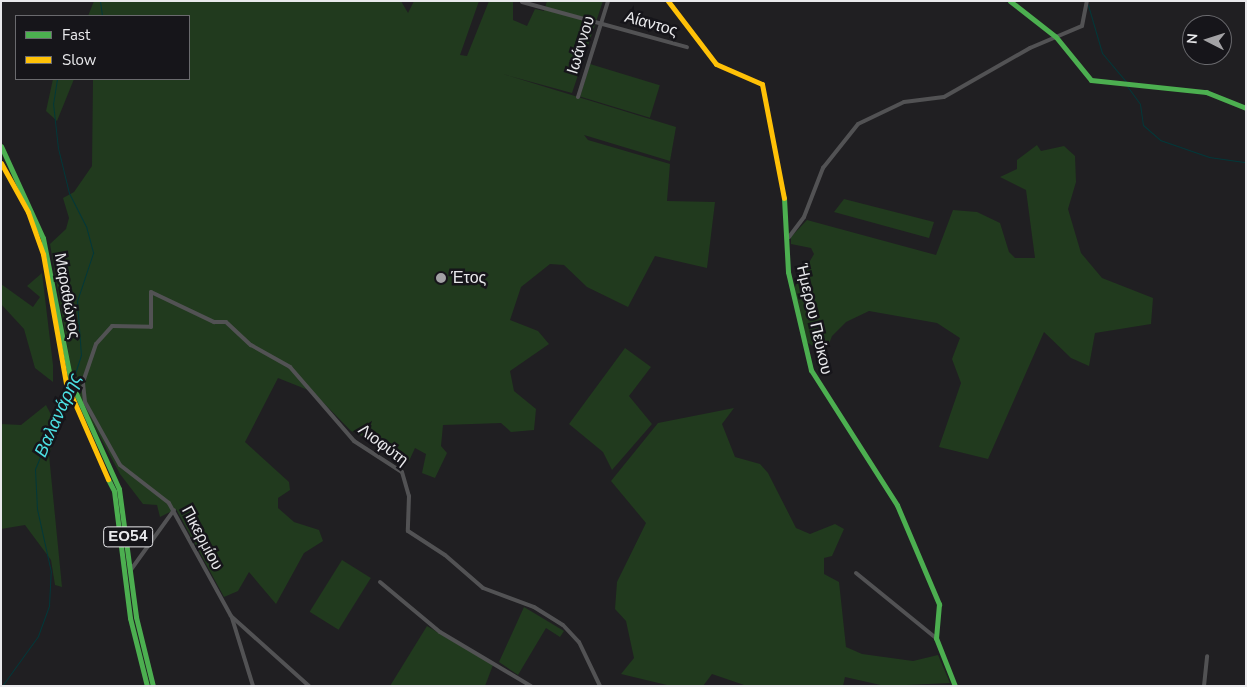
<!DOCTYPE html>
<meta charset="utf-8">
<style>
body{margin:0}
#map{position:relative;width:1247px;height:687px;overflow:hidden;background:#201f22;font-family:"Nunito Sans",sans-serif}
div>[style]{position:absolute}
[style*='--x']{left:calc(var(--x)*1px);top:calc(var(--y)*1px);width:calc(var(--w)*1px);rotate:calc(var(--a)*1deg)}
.green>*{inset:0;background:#213a1e;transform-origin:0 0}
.stream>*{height:1px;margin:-0.5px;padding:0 0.5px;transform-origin:0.5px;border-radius:0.5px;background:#03383a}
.street>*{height:4px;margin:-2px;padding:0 2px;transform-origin:2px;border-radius:2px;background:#525254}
.fast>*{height:5px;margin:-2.5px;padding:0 2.5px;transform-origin:2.5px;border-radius:2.5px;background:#4caf50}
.slow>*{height:5px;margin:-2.5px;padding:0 2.5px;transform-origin:2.5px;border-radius:2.5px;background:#ffc107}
.dots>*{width:14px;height:14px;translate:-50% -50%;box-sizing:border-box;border:2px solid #16151a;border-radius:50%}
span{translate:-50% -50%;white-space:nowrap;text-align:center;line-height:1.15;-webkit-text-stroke:5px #16151a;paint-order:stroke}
.shield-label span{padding:1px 4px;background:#16151a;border:1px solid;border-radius:4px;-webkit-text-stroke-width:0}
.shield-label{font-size:15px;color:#e9e9ec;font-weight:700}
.street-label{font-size:16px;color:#e9e9ec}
.poi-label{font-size:16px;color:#e9e9ec}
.left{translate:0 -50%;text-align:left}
.water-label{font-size:18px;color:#4ce0e3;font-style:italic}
.frame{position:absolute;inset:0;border:2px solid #e9e9ec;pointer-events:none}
.legend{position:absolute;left:15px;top:15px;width:175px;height:65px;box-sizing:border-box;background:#16151a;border:1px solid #6a6a6e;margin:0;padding:6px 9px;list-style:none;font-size:15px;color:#e9e9ec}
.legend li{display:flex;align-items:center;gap:10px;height:25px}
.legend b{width:25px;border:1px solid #6a6a6e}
.north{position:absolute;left:1182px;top:15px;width:50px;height:50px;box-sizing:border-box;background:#16151a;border:1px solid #6a6a6e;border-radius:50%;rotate:275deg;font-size:14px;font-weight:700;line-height:20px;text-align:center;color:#e9e9ec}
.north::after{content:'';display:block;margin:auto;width:18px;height:22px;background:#a3a2a5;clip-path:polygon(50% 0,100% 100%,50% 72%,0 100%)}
</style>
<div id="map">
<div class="green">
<i style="clip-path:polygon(94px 1px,401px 1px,408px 13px,414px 1px,479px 1px,460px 55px,467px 56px,489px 1px,513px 1px,513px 20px,527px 26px,535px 9px,544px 11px,547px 1px,603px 1px,572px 93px,503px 74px,676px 127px,670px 161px,584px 135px,588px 140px,670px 164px,667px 201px,715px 202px,707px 268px,655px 256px,628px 307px,587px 287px,564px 265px,550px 264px,521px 287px,510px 320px,538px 331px,549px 344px,510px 371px,514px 391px,536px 409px,534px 430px,511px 432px,501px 423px,443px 425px,441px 446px,447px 453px,435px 478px,422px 473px,426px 454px,415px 448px,409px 461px,376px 434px,364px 437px,351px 431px,313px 392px,278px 378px,245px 442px,289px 482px,290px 490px,278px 498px,278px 508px,294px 522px,319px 530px,323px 541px,304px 553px,276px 604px,249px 572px,238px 591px,224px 597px,176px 509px,160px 517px,157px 505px,143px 504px,120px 474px,85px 409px,72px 373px,50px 244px,66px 229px,69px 218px,63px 198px,74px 192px,92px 166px,93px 79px,189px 79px,189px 16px,88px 16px)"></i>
<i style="left:590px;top:64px;width:73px;height:34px;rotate:17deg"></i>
<i style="clip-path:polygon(53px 79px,74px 79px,57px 121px,46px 111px)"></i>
<i style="clip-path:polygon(1037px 145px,1041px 151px,1064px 146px,1075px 156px,1076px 182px,1068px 209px,1081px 253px,1102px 278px,1153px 298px,1151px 324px,1095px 333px,1089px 366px,1071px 358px,1044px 332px,988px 459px,939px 447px,961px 383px,952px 359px,960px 338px,937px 323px,869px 311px,846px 322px,832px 336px,825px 354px,805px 341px,793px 290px,814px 254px,811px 248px,791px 244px,791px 237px,807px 220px,936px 255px,953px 210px,977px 212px,1000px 223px,1009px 252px,1015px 258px,1035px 258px,1026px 190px,1000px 177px,1017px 169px,1017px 160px)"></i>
<i style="clip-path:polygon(844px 199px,934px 222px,929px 238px,834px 212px)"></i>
<i style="clip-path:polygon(42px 273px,53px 365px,53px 382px,35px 368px,24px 329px,1px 304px,1px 284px,33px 307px,40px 297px,27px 286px)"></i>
<i style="clip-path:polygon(625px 348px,651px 367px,629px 396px,652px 424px,612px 470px,603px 452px,569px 424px)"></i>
<i style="clip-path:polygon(46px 405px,58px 428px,49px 455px,62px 587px,55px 585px,51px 560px,25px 525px,1px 529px,1px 424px,21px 425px)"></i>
<i style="clip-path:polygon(734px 408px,722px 424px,735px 457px,760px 464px,768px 473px,796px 528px,810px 534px,835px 524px,844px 529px,832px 556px,824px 558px,824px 574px,839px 582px,846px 647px,862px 654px,913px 661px,938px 655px,950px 683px,885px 686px,845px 677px,843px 686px,747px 686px,712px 674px,703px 686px,671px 686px,621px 674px,634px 658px,626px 621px,615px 609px,617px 582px,646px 523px,611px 481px,658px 423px)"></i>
<i style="left:342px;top:560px;width:34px;height:61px;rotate:32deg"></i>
<i style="clip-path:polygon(524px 607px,564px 631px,560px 637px,546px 628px,518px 675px,499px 662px)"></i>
<i style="clip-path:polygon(427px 626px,493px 665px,485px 686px,390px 686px)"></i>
</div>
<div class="stream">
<i style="--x:100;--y:1;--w:15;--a:82"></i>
<i style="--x:1088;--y:5;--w:50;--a:73.7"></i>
<i style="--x:1102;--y:53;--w:38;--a:50"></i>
<i style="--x:57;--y:79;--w:24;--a:99"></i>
<i style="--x:53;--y:103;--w:45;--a:83.7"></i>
<i style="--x:58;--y:148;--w:46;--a:76.3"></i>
<i style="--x:69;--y:193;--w:37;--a:63"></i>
<i style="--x:86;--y:226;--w:28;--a:75"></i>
<i style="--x:93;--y:253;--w:51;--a:108.4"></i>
<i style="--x:77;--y:301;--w:54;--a:85.8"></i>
<i style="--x:81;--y:355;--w:25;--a:108"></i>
<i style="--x:1127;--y:86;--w:22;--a:54"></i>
<i style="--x:1140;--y:104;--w:21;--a:82"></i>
<i style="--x:1143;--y:125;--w:23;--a:41"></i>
<i style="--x:1160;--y:140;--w:52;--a:19.1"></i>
<i style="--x:1209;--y:157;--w:37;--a:8"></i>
<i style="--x:2;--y:686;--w:62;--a:-54.2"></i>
<i style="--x:38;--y:636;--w:33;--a:-70"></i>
<i style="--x:49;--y:605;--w:33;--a:-87"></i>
<i style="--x:51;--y:572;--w:65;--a:-102.5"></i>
<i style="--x:37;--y:509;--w:40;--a:-92.9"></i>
<i style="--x:35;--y:469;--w:83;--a:-67.4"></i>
</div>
<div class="street">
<i style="--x:522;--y:2;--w:171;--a:15.3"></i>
<i style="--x:578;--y:97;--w:101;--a:-72.6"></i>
<i style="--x:789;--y:237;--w:25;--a:-53"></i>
<i style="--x:804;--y:217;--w:53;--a:-68.8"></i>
<i style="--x:823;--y:168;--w:56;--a:-51.5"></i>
<i style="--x:858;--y:124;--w:51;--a:-25.6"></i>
<i style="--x:904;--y:102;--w:40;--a:-7.1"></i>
<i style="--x:944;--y:97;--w:99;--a:-29.7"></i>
<i style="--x:1030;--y:48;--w:56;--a:-22.9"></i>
<i style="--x:1082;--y:26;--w:25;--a:-79"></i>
<i style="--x:130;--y:571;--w:75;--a:-54.2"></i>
<i style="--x:856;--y:573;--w:103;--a:39.1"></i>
<i style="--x:380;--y:582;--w:78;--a:39.8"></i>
<i style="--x:440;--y:632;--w:106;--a:30.7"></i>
<i style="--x:232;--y:618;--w:71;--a:72.8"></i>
<i style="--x:309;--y:686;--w:105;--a:-138.1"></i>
<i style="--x:231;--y:616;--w:129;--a:-118.8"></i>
<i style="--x:169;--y:503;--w:62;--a:-142.2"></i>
<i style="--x:120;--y:465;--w:72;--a:-119.1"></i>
<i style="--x:85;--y:402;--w:20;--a:-96"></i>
<i style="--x:83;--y:382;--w:40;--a:-71.1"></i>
<i style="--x:96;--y:344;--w:24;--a:-48"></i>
<i style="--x:112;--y:326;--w:39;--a:1"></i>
<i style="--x:151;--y:327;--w:35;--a:-90"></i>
<i style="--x:151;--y:292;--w:70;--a:25.5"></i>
<i style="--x:214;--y:322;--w:12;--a:0"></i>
<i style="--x:226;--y:322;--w:34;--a:43"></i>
<i style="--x:251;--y:345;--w:45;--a:29.4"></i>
<i style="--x:290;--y:367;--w:98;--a:49.1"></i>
<i style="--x:354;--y:441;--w:57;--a:32.9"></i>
<i style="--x:402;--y:472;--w:25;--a:74"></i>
<i style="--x:409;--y:496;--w:35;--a:92"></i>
<i style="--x:408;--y:531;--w:44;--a:33"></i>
<i style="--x:445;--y:555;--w:50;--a:41"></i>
<i style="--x:483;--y:588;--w:54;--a:20.4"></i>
<i style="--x:534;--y:607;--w:34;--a:32"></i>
<i style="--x:563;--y:625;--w:23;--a:47"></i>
<i style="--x:579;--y:642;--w:49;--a:64.5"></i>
<i style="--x:1204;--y:686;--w:30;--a:-84"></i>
</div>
<div class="fast">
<i style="--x:1010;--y:1;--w:58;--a:38"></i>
<i style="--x:1056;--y:37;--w:55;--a:50.9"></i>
<i style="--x:1091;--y:80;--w:116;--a:6"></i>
<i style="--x:1206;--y:92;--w:43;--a:21.8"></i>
<i style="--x:1;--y:146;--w:101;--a:65.5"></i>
<i style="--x:43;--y:238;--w:147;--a:79"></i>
<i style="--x:71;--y:382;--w:117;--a:65.8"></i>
<i style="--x:119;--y:489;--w:129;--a:82.4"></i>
<i style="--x:136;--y:617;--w:71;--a:76.2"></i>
<i style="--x:784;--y:198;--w:74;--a:86.9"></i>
<i style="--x:788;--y:272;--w:101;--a:76.8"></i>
<i style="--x:811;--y:370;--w:160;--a:57.5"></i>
<i style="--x:897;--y:505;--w:108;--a:67"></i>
<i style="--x:939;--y:604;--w:34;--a:95"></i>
<i style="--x:936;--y:638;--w:52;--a:68.4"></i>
<i style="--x:108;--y:479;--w:13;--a:63"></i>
<i style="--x:114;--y:491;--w:128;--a:82.8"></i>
<i style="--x:130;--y:618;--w:70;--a:76"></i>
</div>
<div class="slow">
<i style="--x:668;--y:1;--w:79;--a:52.7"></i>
<i style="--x:716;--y:64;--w:50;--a:23.5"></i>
<i style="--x:762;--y:84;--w:116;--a:79.1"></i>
<i style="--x:1;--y:163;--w:56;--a:61.1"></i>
<i style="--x:28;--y:212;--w:45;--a:70.3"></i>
<i style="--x:43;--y:254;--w:131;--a:79.9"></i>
<i style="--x:66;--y:383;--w:105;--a:66.4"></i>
</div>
<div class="dots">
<i style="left:441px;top:278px;background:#a3a2a5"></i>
</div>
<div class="shield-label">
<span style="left:128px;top:537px">ΕΟ54</span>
</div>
<div class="street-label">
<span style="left:651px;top:24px;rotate:16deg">Αίαντος</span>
<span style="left:581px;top:45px;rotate:-73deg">Ιωάννου</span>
<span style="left:67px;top:296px;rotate:80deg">Μαραθώνος</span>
<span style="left:814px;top:319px;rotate:77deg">Ήμερου Πεύκου</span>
<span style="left:383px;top:445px;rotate:37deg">Λιοφύτη</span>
<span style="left:202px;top:538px;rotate:62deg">Πικερμίου</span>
</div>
<div class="poi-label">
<span class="left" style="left:451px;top:278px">Έτος</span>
</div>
<div class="water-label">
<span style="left:58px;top:415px;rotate:-66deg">Βαλανάρης</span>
</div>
<div class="frame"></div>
<ul class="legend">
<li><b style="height:6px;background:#4caf50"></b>Fast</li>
<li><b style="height:6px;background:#ffc107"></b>Slow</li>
</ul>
<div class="north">N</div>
</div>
